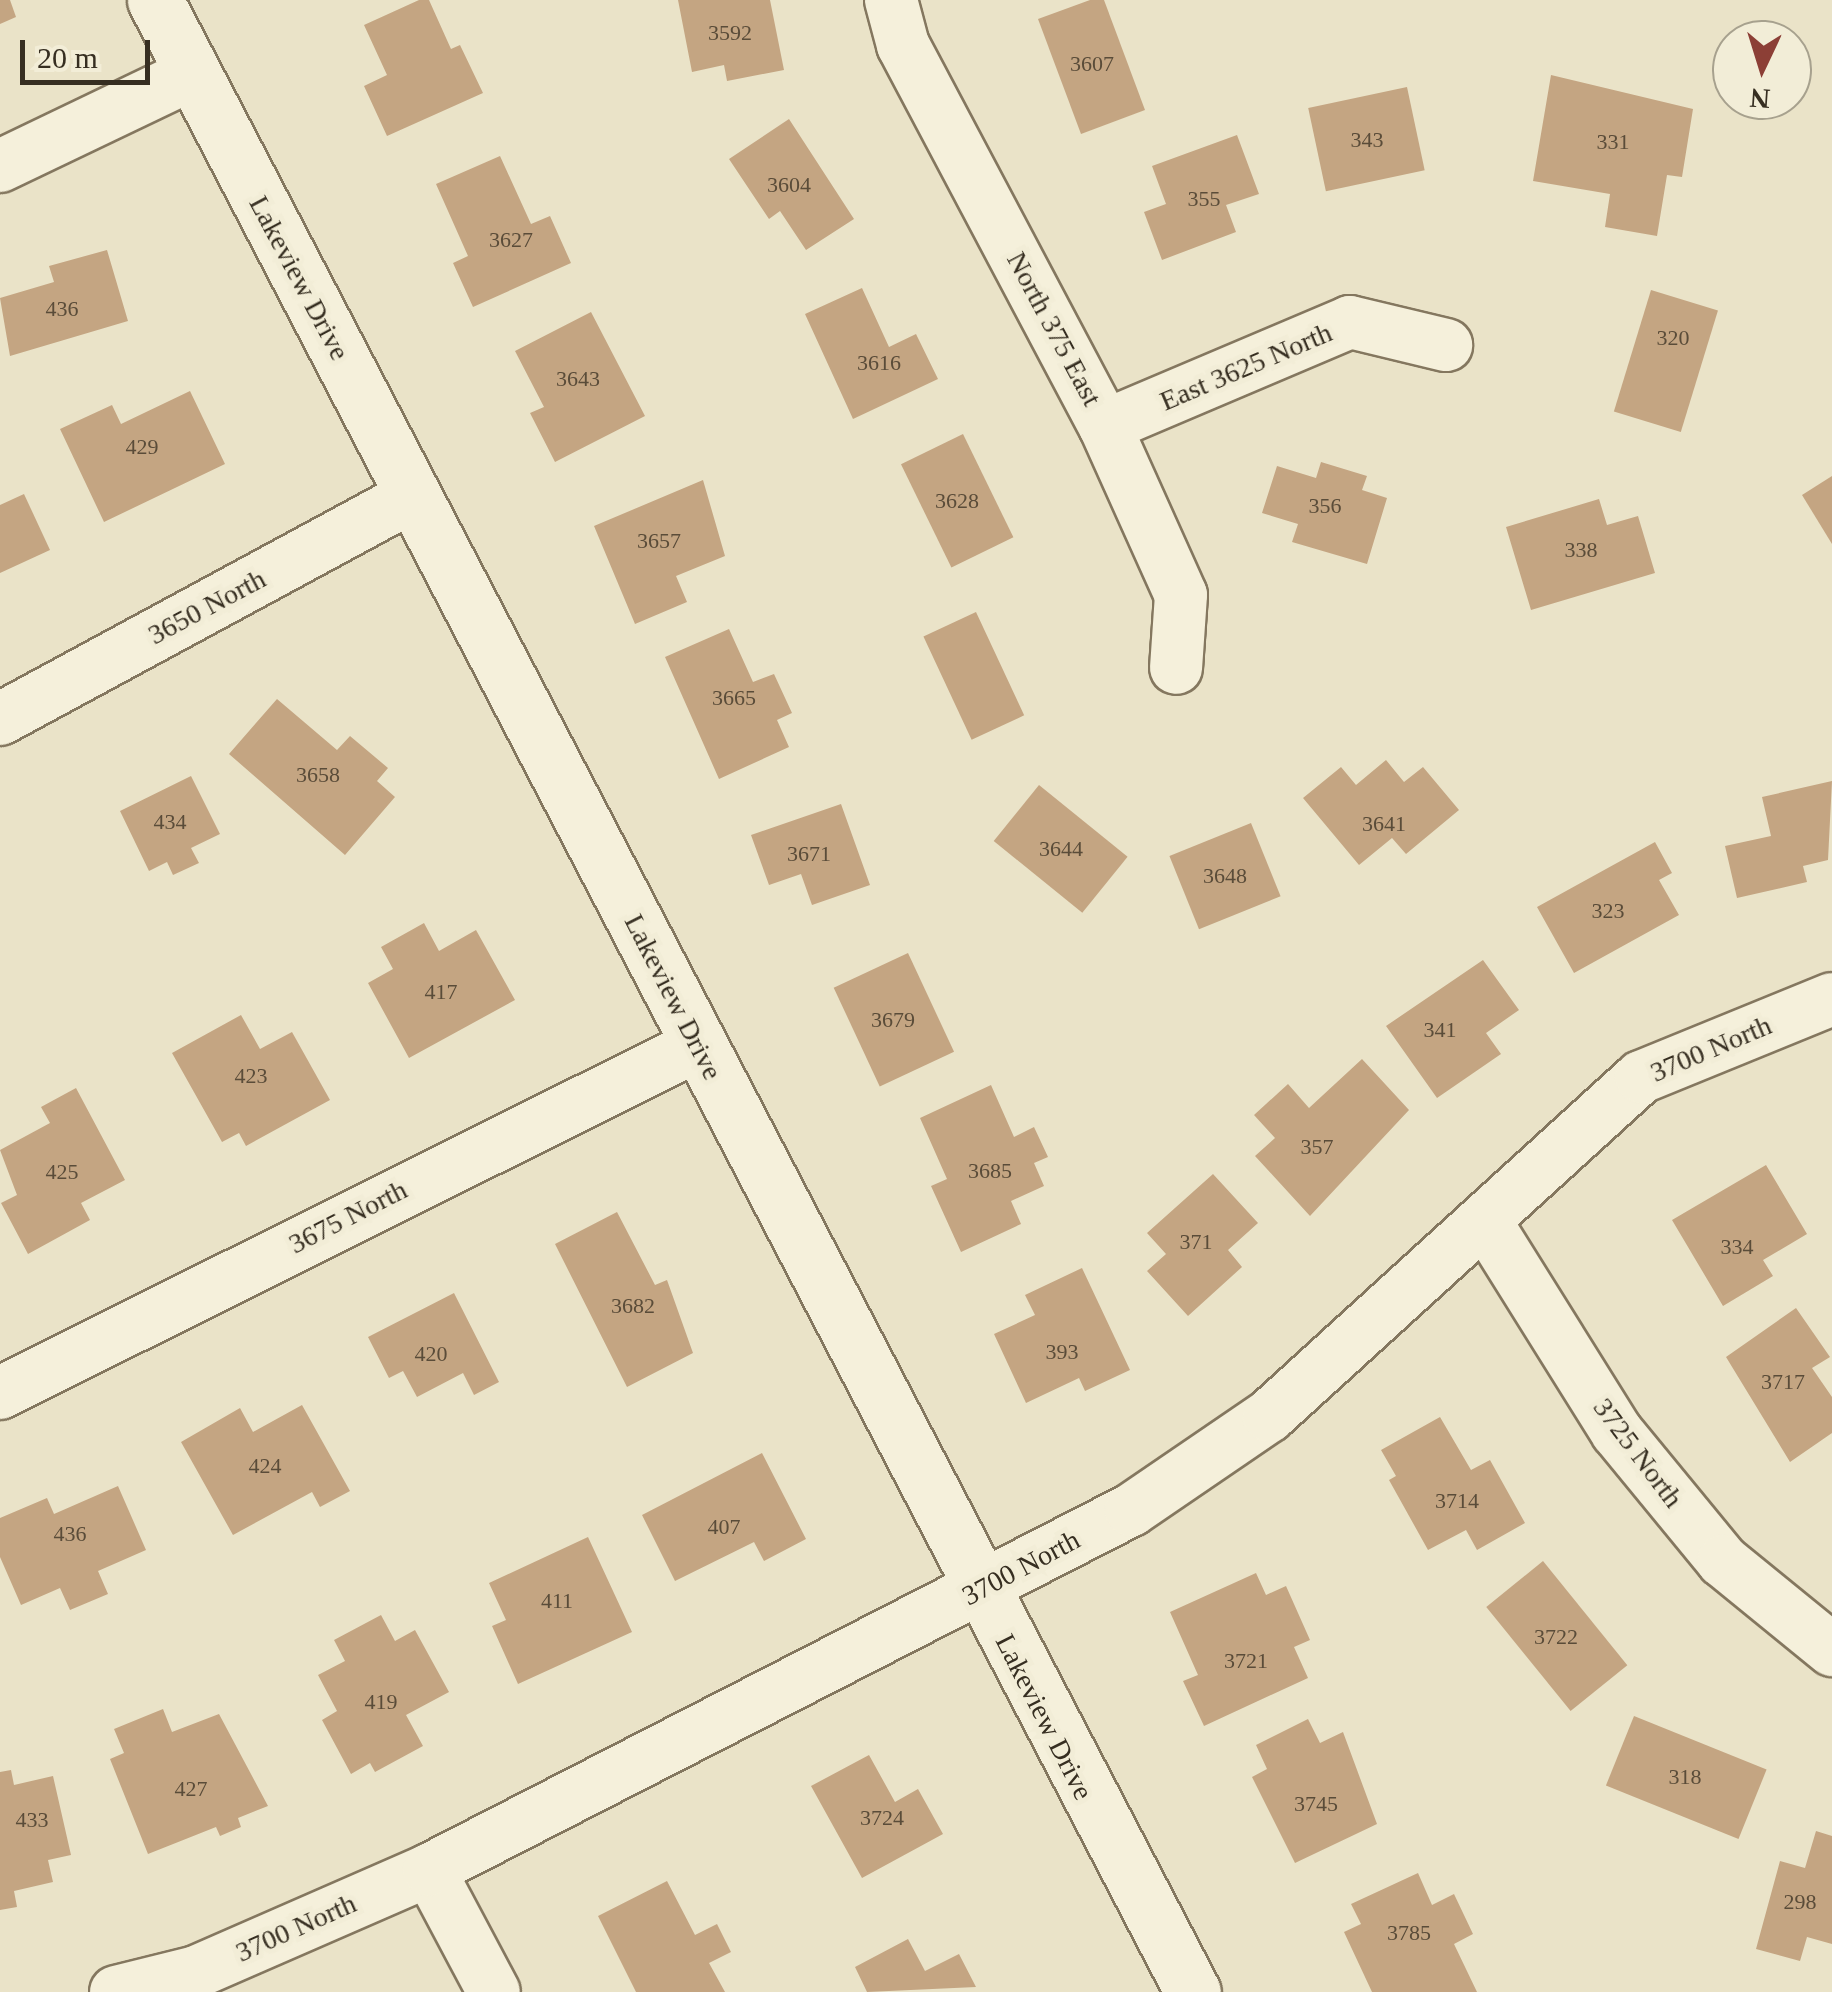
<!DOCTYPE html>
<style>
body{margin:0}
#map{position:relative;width:1832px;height:1992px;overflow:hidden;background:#eae3c8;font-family:"Times New Roman",serif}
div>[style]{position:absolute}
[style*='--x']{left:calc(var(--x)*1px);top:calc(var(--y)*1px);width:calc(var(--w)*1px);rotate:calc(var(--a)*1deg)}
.building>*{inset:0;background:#c4a582;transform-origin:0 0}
.roads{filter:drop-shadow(2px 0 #84775f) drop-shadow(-2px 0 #84775f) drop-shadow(0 2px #84775f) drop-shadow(0 -2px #84775f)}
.minor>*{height:52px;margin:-26px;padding:0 26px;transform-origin:26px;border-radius:26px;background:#f5f0db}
.tertiary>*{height:55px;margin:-27.5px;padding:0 27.5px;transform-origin:27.5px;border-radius:27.5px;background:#f5f0db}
span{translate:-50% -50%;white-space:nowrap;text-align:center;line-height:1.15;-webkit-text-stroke:10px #f2edd7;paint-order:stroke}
.number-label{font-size:22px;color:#5a4c39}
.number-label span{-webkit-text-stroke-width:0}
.street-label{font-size:28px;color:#362e21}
.north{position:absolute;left:1712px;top:20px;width:100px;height:100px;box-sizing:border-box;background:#f2edd7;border:2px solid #a7a18e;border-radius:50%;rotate:184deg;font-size:28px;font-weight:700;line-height:40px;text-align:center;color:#362e21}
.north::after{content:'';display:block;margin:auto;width:35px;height:45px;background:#8c3f36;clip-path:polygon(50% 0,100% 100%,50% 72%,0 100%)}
.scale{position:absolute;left:20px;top:40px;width:130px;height:45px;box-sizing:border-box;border:5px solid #362e21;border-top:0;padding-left:12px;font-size:30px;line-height:35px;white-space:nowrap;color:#362e21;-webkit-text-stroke:8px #f2edd7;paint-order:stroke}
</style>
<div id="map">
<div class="building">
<i style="clip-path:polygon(0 0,10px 0,16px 17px,0 24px)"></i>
<i style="clip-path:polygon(419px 0,429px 0,451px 49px,460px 45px,483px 93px,387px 136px,364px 86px,387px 75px,364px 25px)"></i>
<i style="clip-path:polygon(678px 0,770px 0,784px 70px,727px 81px,724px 65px,692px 72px)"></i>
<i style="clip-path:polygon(1090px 0,1104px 0,1145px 110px,1081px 134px,1038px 19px)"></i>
<i style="clip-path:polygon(1551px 75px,1693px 109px,1682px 177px,1667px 175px,1657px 236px,1605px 227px,1610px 194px,1533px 181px)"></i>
<i style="left:1407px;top:87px;width:85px;height:101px;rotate:78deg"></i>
<i style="clip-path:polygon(789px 119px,854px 219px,806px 250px,780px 211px,769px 219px,729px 159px)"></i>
<i style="clip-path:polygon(1237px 135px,1259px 194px,1226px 205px,1236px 232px,1162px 260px,1144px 212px,1166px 204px,1152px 166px)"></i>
<i style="clip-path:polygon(500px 156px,531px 224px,550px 216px,571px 263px,473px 307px,453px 263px,468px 256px,436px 184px)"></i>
<i style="clip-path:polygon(107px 250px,128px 321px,10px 356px,0 298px,54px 282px,49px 266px)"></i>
<i style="clip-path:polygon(862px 288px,889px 347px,916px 334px,938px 379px,853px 419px,805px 314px)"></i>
<i style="left:1651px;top:290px;width:70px;height:127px;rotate:17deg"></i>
<i style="clip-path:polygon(591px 312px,645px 416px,555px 462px,530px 413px,544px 407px,515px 351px)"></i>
<i style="clip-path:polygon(190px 391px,225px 464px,104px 522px,60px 429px,112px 405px,121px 424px)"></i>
<i style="left:963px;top:434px;width:115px;height:69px;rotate:64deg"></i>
<i style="clip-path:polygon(1321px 462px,1367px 476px,1362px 490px,1387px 498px,1367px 564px,1292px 542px,1298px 524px,1262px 513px,1277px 466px,1316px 478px)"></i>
<i style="clip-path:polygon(1832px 476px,1832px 544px,1802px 495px)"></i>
<i style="clip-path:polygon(703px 480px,725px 556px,676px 576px,687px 602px,635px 624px,594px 526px)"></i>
<i style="clip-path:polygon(24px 494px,50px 550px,0 573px,0 505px)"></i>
<i style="clip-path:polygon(1599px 499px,1607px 525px,1638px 516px,1655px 573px,1531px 610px,1506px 527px)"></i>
<i style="left:976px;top:612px;width:114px;height:58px;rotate:65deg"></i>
<i style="clip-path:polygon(729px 629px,753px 682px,774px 674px,792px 713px,777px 720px,789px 747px,719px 779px,665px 657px)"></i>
<i style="clip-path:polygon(277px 699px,337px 750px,350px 736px,388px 768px,377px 781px,395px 797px,345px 855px,229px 754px)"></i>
<i style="clip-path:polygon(1386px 760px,1404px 782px,1423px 767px,1459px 810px,1406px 854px,1392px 838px,1359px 865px,1303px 798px,1341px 767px,1356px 785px)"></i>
<i style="clip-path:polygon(191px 776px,220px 834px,191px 848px,199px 863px,173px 875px,167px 862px,149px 871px,120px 811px)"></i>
<i style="clip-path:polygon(1832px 781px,1828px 860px,1803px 866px,1807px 882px,1737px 898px,1725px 846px,1771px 836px,1762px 797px)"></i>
<i style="left:1039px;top:785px;width:114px;height:72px;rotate:39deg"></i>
<i style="clip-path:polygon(841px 804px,870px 885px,812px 905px,801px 874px,769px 885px,751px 835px)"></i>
<i style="left:1251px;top:823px;width:79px;height:88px;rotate:68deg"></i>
<i style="clip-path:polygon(1655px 842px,1672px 873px,1659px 880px,1679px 915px,1574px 973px,1537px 907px)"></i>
<i style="clip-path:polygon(424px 923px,439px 951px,476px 930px,515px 1000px,409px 1058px,368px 983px,393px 969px,381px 947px)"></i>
<i style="left:908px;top:953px;width:109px;height:82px;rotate:65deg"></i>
<i style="clip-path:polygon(1483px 960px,1519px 1010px,1486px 1033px,1501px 1054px,1437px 1098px,1386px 1026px)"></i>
<i style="clip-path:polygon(241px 1015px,260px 1049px,292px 1032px,330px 1100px,246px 1146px,239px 1133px,222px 1142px,172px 1053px)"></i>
<i style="clip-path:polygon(1362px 1059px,1409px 1110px,1310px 1216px,1255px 1156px,1275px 1138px,1254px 1115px,1288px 1084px,1309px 1108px)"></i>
<i style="clip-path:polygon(991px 1085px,1014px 1137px,1034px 1127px,1048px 1157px,1034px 1163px,1044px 1186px,1011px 1201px,1021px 1224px,961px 1252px,931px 1186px,947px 1179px,920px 1118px)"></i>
<i style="clip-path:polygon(76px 1088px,125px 1180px,81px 1203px,90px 1220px,28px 1254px,1px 1203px,17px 1195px,0 1150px,50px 1123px,41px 1107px)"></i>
<i style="clip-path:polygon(1766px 1165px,1807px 1234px,1763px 1260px,1773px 1276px,1723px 1306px,1672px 1220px)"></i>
<i style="clip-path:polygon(1213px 1174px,1258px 1223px,1228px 1250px,1242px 1267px,1188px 1316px,1147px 1271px,1166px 1254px,1147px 1233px)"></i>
<i style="clip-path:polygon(617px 1212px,655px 1285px,667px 1280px,693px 1353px,627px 1387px,555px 1244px)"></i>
<i style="clip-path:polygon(1082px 1268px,1130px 1370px,1085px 1391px,1079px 1378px,1026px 1403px,994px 1334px,1035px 1315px,1025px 1295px)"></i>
<i style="clip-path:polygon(454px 1293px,499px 1382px,474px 1395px,463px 1373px,417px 1397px,403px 1371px,389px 1378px,368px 1337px)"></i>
<i style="clip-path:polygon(1796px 1308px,1830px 1357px,1812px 1368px,1832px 1397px,1832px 1433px,1790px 1462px,1726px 1357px)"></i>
<i style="clip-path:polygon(302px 1405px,350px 1491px,320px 1507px,312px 1492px,233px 1535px,181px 1442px,240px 1408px,253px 1432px)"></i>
<i style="clip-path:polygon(1440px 1417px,1471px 1470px,1490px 1460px,1525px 1523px,1477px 1550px,1466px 1530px,1428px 1550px,1389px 1480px,1396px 1476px,1381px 1450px)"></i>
<i style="clip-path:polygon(762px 1453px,806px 1539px,764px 1561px,754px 1542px,675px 1581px,642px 1515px)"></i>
<i style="clip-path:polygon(118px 1486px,146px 1550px,98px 1571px,108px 1594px,70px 1610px,60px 1588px,21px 1605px,0 1557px,0 1518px,47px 1498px,54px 1514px)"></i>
<i style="clip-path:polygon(588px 1537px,632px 1632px,518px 1684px,492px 1626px,506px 1620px,489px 1583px)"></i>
<i style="left:1543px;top:1561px;width:134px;height:73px;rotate:51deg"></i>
<i style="clip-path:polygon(1256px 1573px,1266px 1595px,1286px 1586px,1310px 1640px,1294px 1647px,1308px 1678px,1204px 1726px,1183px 1681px,1198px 1675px,1170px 1612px)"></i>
<i style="clip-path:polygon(381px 1615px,395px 1641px,415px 1630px,449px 1692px,406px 1715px,423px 1746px,375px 1772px,370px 1763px,351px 1774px,322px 1720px,337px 1711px,318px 1675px,345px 1661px,334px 1640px)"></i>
<i style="clip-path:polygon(163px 1709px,172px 1732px,219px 1714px,268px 1806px,238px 1818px,241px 1827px,220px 1836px,216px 1827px,148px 1854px,110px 1759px,124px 1753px,114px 1729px)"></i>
<i style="left:1634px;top:1716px;width:143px;height:75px;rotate:22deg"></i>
<i style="clip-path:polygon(1308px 1719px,1320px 1743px,1343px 1732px,1377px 1824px,1295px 1863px,1252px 1777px,1267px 1769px,1256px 1745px)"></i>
<i style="clip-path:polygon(869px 1755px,895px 1802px,918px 1789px,943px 1834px,862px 1878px,811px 1786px)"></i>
<i style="clip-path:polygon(11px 1770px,14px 1785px,53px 1776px,71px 1855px,48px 1860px,53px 1882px,14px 1891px,17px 1907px,0 1910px,0 1772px)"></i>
<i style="clip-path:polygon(1816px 1831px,1832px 1836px,1832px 1944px,1807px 1937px,1800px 1961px,1756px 1949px,1780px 1861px,1805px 1868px)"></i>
<i style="clip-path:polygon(1418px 1873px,1432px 1905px,1454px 1894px,1473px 1934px,1454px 1944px,1477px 1992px,1372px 1992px,1344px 1932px,1361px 1924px,1351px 1904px)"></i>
<i style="clip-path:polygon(667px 1881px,695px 1935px,717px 1924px,731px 1952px,709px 1963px,725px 1992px,636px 1992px,598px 1916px)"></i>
<i style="clip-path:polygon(908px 1939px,925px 1971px,959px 1954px,976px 1987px,867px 1992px,855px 1967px)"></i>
</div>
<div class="roads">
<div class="minor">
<i style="--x:891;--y:0;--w:47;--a:75.1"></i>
<i style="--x:903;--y:45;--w:431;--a:62.1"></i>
<i style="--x:1105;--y:426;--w:185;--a:65.8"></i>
<i style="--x:1181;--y:595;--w:73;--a:93.9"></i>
<i style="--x:0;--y:166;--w:213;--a:-25.6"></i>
<i style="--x:1105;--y:426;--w:266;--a:-23"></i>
<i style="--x:1350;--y:322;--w:99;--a:13.5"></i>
<i style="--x:0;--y:719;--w:471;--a:-28.4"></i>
<i style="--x:1485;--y:1221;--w:249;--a:58"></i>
<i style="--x:1617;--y:1432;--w:167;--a:50.6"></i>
<i style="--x:1723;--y:1561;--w:141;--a:39.2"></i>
<i style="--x:0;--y:1393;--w:780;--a:-26.5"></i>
<i style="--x:429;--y:1870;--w:138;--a:62"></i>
<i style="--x:116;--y:1992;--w:82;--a:-14"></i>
<i style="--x:196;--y:1972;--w:254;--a:-23.6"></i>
<i style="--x:429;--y:1870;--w:789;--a:-27.15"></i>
<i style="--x:1131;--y:1510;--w:167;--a:-34.3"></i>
<i style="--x:1269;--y:1416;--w:503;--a:-42.34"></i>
<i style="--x:1641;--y:1077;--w:206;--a:-22.2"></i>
</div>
<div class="tertiary">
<i style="--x:155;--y:0;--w:2246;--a:62.48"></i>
</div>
</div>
<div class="number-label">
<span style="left:730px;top:33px">3592</span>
<span style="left:1092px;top:64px">3607</span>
<span style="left:1367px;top:140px">343</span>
<span style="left:1613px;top:142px">331</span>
<span style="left:789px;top:185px">3604</span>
<span style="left:1204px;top:199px">355</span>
<span style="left:511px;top:240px">3627</span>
<span style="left:62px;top:309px">436</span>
<span style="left:1673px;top:338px">320</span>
<span style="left:879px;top:363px">3616</span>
<span style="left:578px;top:379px">3643</span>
<span style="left:142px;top:447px">429</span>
<span style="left:957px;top:501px">3628</span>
<span style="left:1325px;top:506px">356</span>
<span style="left:659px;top:541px">3657</span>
<span style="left:1581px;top:550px">338</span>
<span style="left:734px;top:698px">3665</span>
<span style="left:318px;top:775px">3658</span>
<span style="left:170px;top:822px">434</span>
<span style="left:1384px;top:824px">3641</span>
<span style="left:1061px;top:849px">3644</span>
<span style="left:809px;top:854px">3671</span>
<span style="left:1225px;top:876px">3648</span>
<span style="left:1608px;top:911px">323</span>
<span style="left:441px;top:992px">417</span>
<span style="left:893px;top:1020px">3679</span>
<span style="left:1440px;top:1030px">341</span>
<span style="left:251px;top:1076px">423</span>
<span style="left:1317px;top:1147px">357</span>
<span style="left:990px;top:1171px">3685</span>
<span style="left:62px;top:1172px">425</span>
<span style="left:1196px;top:1242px">371</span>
<span style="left:1737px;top:1247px">334</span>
<span style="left:633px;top:1306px">3682</span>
<span style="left:1062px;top:1352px">393</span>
<span style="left:431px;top:1354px">420</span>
<span style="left:1783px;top:1382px">3717</span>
<span style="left:265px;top:1466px">424</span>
<span style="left:1457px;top:1501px">3714</span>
<span style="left:724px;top:1527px">407</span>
<span style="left:70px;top:1534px">436</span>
<span style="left:557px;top:1601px">411</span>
<span style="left:1556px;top:1637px">3722</span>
<span style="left:1246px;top:1661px">3721</span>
<span style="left:381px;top:1702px">419</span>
<span style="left:1685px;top:1777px">318</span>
<span style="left:191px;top:1789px">427</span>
<span style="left:1316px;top:1804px">3745</span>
<span style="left:882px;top:1818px">3724</span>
<span style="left:32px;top:1820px">433</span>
<span style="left:1800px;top:1902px">298</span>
<span style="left:1409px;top:1933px">3785</span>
</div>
<div class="street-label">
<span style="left:299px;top:278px;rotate:62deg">Lakeview Drive</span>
<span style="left:1054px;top:329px;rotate:62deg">North 375 East</span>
<span style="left:1246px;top:367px;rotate:-23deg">East 3625 North</span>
<span style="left:207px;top:607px;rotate:-28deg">3650 North</span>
<span style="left:673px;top:997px;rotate:63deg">Lakeview Drive</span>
<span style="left:1711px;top:1049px;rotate:-23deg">3700 North</span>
<span style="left:348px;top:1217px;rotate:-27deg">3675 North</span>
<span style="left:1638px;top:1453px;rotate:53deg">3725 North</span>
<span style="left:1021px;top:1568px;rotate:-28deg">3700 North</span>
<span style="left:1044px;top:1717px;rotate:63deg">Lakeview Drive</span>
<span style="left:296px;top:1928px;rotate:-24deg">3700 North</span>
</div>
<div class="north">N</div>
<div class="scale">20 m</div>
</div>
